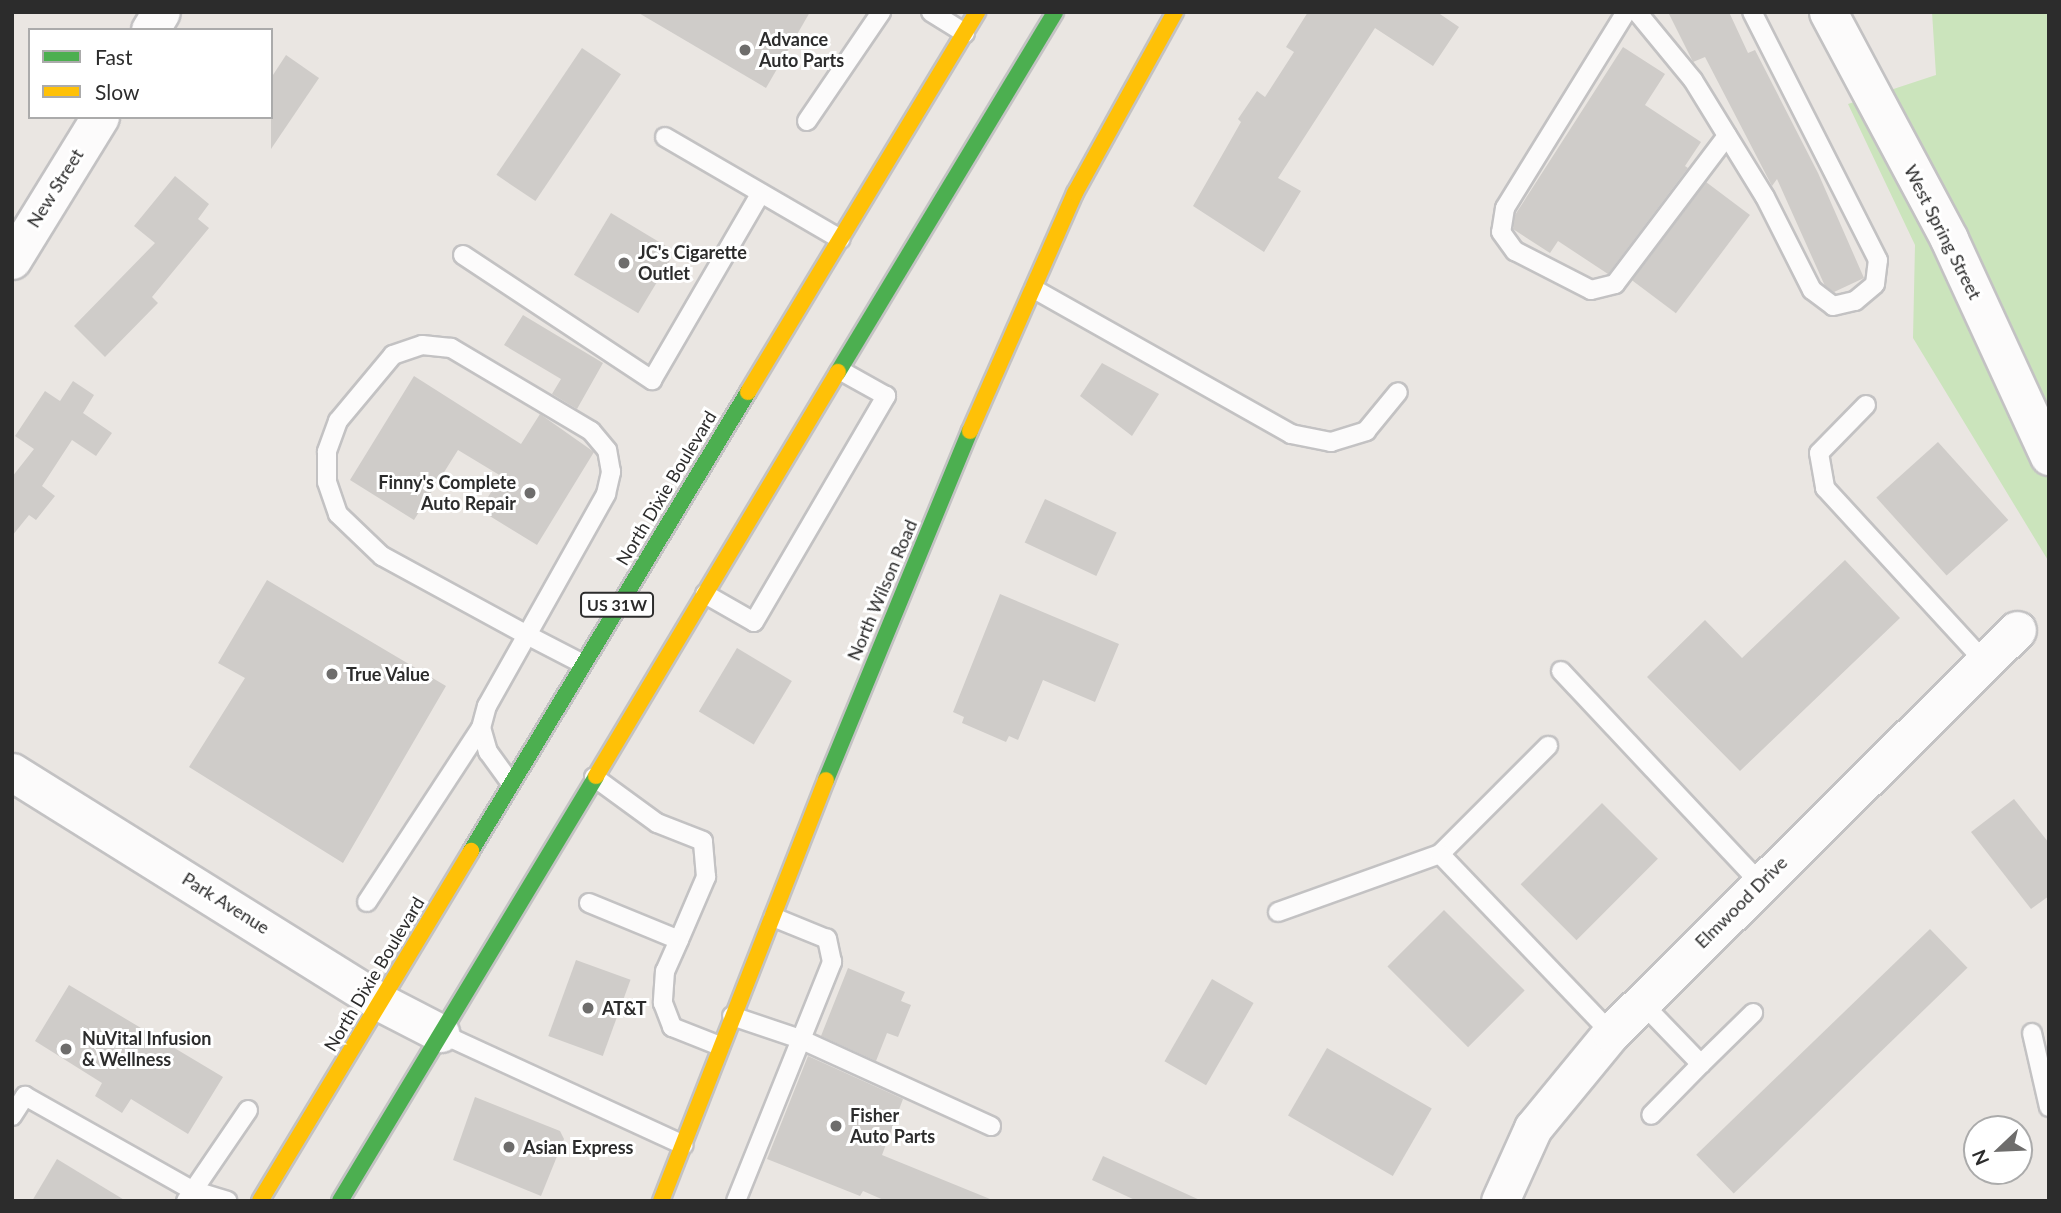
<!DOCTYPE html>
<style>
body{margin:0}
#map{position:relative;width:2061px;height:1213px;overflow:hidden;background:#eae6e2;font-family:Lato,sans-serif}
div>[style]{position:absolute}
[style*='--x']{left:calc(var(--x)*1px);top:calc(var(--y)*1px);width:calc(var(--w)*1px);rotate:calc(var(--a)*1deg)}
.green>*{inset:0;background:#cbe4bc}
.building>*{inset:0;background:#cfccc9;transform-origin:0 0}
.roads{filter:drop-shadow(2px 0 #c3c2c3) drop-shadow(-2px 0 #c3c2c3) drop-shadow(0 2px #c3c2c3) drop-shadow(0 -2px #c3c2c3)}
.lane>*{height:18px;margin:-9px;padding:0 9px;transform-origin:9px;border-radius:9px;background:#fcfbfb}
.street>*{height:37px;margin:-18.5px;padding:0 18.5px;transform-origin:18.5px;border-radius:18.5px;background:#fcfbfb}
.fast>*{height:16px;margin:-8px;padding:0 8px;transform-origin:8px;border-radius:8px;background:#4caf50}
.slow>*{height:16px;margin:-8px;padding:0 8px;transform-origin:8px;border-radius:8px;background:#ffc107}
.dots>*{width:19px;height:19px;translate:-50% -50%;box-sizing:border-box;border:4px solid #fff;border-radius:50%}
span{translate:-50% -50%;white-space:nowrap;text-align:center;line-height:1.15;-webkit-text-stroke:6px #fff;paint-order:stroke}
.shield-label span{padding:2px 5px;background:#fff;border:2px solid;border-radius:5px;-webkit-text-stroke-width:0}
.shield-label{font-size:16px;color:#2c2c2c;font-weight:700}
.poi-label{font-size:18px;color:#2c2c2c;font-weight:700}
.left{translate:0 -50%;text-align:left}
.right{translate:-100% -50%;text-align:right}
.street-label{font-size:18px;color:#2c2c2c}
.frame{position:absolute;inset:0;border:14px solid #2c2c2c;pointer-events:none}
.legend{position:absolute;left:28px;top:28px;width:245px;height:91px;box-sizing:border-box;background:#fff;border:2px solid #ababab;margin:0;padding:9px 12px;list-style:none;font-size:21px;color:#2c2c2c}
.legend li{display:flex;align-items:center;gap:14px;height:35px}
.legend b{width:35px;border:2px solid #ababab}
.north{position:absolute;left:1963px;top:1115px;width:70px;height:70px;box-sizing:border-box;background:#fff;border:2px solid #ababab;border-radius:50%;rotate:247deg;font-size:19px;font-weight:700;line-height:28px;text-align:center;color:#2c2c2c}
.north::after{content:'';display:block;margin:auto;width:24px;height:32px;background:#6e6d6c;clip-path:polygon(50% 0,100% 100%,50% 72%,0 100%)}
</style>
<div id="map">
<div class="green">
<i style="clip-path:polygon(1932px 12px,2049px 12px,2049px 562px,1913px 338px,1915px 245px,1848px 104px,1936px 75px)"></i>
</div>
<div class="building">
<i style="clip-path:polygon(637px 12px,810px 12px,766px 88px)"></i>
<i style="clip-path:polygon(1308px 12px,1437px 12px,1459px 27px,1433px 66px,1375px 28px,1278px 178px,1301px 191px,1264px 252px,1193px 206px,1241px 122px,1238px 119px,1257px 91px,1265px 97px,1294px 52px,1286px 47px)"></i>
<i style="clip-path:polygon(1668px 12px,1729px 12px,1748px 53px,1755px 50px,1818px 173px,1864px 278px,1834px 292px,1825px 286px,1777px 179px,1772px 186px,1705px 57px,1693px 62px)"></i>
<i style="clip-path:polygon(1623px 47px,1665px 74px,1645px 105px,1701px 142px,1685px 166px,1688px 168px,1608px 274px,1558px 241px,1550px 253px,1513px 229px,1515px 215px)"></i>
<i style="left:582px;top:48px;width:47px;height:153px;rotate:34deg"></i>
<i style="clip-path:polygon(286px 55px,319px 78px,271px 149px,271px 78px)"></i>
<i style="clip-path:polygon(175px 176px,209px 204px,198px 219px,209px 228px,152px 297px,158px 303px,105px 357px,74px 326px,155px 243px,134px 226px)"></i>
<i style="left:1706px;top:182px;width:55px;height:123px;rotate:37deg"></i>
<i style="left:611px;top:213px;width:75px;height:72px;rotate:31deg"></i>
<i style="clip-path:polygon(523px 315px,603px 363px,577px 409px,552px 394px,561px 379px,504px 345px)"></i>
<i style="clip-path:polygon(1102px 363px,1159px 394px,1132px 436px,1080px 396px)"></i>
<i style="clip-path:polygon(414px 376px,521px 444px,540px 414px,594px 452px,537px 545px,480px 510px,501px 476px,458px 450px,414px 520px,350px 480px)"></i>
<i style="clip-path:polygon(73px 381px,94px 395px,83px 413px,112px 433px,96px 456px,72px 440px,42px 486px,55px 496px,36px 520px,29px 515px,12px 536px,12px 477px,34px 449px,15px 436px,45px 391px,60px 401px)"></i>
<i style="left:1938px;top:442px;width:105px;height:83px;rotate:48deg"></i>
<i style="left:1045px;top:499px;width:79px;height:48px;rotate:25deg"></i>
<i style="clip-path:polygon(1845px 560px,1900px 618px,1740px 771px,1647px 677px,1705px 620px,1742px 658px)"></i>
<i style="clip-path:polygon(267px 580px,446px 686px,343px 863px,189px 767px,245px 678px,218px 663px)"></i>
<i style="clip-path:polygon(1000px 594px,1119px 644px,1095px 702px,1043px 680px,1018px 740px,1009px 736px,1006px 742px,962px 723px,964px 717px,953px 712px)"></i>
<i style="left:737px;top:648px;width:64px;height:74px;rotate:31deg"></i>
<i style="clip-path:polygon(2014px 799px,2049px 843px,2049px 896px,2031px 909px,1971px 832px)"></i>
<i style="left:1602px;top:803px;width:79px;height:115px;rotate:45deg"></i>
<i style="left:1444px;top:910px;width:114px;height:80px;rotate:45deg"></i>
<i style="left:1930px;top:929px;width:54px;height:325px;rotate:46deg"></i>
<i style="left:576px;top:960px;width:58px;height:81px;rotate:20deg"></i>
<i style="clip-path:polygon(848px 968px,905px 992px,901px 1001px,911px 1005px,898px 1037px,887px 1033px,876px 1061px,821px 1036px)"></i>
<i style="left:1212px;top:979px;width:48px;height:95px;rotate:30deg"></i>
<i style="clip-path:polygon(69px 985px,223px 1077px,188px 1134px,131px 1099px,122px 1113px,95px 1096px,102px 1083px,35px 1041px)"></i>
<i style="left:1327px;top:1048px;width:121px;height:78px;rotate:30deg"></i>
<i style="clip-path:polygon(808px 1056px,903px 1099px,882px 1155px,995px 1201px,886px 1201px,863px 1191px,860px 1196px,767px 1159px)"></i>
<i style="clip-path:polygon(475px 1097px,560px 1131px,564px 1139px,541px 1196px,453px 1160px)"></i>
<i style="clip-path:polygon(1103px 1156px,1202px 1201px,1137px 1201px,1092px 1180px)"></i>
<i style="clip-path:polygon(57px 1159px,126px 1201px,32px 1201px)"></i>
</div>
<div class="roads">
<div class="lane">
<i style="--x:931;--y:12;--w:40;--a:32"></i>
<i style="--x:1626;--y:12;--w:230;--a:121.7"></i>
<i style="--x:1505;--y:208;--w:24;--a:99"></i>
<i style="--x:1501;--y:232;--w:24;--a:54"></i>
<i style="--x:1515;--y:251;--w:85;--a:27.2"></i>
<i style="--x:1591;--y:290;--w:25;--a:-14"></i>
<i style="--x:1615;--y:284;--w:186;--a:-52.9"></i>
<i style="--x:1637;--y:12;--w:88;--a:50.5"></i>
<i style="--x:1693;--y:80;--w:137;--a:58.4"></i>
<i style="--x:1765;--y:197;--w:104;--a:63.2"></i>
<i style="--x:1812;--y:290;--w:26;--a:37"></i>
<i style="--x:1833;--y:306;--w:23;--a:-13"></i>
<i style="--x:1855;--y:301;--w:26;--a:-40"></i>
<i style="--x:1875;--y:284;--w:24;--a:-83"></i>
<i style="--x:1878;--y:260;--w:278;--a:-116.9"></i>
<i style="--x:807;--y:121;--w:132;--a:-55.8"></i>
<i style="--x:665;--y:137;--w:203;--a:30.2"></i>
<i style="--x:463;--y:255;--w:227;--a:33.5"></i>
<i style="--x:652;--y:380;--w:216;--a:-59.8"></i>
<i style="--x:1034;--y:289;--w:295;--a:29.4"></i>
<i style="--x:1291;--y:434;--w:41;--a:11.3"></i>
<i style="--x:1331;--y:442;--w:37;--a:-17"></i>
<i style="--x:1366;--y:431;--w:50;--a:-50.6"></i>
<i style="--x:1866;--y:405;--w:67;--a:134.4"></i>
<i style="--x:1819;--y:453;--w:36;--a:80"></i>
<i style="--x:1825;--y:488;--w:235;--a:47.4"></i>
<i style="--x:705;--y:594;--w:56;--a:29.7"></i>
<i style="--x:754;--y:622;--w:262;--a:-59.7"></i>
<i style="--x:886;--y:396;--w:51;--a:-150.9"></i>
<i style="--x:1561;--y:671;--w:291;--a:46.8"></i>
<i style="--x:510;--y:782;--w:37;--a:-126"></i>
<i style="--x:488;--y:752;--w:25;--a:-106"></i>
<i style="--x:481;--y:728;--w:23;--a:-75"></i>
<i style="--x:487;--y:706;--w:81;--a:-60.6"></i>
<i style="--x:527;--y:635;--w:162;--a:-60.7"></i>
<i style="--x:606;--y:494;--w:23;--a:-77"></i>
<i style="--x:611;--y:472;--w:22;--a:-100"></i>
<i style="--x:607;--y:450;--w:25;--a:-130"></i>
<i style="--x:591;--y:431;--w:163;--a:-149.3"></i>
<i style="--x:451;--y:348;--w:29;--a:-174"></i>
<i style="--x:422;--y:345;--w:31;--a:161"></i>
<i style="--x:393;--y:355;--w:86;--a:129.8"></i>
<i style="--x:338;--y:421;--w:33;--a:110"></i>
<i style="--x:327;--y:452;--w:30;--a:90"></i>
<i style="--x:327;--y:482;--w:34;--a:71"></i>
<i style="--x:338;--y:514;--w:61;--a:43.7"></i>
<i style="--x:382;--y:556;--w:165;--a:28.6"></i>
<i style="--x:527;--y:635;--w:61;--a:27.4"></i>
<i style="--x:1440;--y:854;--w:153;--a:-45"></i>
<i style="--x:367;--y:902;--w:208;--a:-56.8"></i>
<i style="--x:589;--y:903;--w:97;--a:22.3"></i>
<i style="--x:679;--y:940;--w:69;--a:-66.8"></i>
<i style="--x:706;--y:877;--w:36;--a:-95"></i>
<i style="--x:703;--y:841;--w:49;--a:-158.6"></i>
<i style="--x:657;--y:823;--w:78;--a:-143.9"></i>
<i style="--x:1278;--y:912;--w:172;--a:-19.7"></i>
<i style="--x:1440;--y:854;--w:248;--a:46.3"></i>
<i style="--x:679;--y:940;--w:34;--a:114"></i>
<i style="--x:665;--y:971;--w:32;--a:94"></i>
<i style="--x:663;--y:1003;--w:26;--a:69"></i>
<i style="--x:672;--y:1027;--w:52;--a:21.6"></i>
<i style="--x:1642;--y:1003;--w:85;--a:46"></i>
<i style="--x:1701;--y:1064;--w:71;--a:134.4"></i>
<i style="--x:732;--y:1016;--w:72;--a:18.7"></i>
<i style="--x:800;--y:1039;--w:210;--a:24.5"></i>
<i style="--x:440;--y:1033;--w:268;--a:24.7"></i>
<i style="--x:2032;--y:1033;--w:76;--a:77.1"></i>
<i style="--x:1701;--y:1064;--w:73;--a:-44.4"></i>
<i style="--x:12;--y:1116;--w:24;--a:-57"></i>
<i style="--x:25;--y:1096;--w:192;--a:29.4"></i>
<i style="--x:192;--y:1190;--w:37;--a:17"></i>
<i style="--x:186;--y:1201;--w:110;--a:-55.7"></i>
<i style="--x:736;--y:1201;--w:258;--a:-68.1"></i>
<i style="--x:832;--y:962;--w:24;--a:-102"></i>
<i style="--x:827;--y:939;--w:58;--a:-157.8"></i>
</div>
<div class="street">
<i style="--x:1828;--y:12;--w:257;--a:61.9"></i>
<i style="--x:1949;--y:239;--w:239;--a:65.3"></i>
<i style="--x:150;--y:30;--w:21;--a:-59"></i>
<i style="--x:12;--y:260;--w:168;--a:-58.4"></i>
<i style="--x:12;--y:772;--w:434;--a:32"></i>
<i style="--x:380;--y:1002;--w:68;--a:27.3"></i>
<i style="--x:1500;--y:1201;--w:80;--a:-65.7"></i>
<i style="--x:1533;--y:1128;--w:123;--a:-50.6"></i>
<i style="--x:1611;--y:1033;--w:572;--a:-44.79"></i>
</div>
<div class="fast">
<i style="--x:838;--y:372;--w:420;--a:-58.9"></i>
<i style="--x:826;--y:780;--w:378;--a:-67.6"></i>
<i style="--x:471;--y:851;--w:536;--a:-58.89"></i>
<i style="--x:340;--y:1201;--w:496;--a:-58.9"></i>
</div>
<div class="slow">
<i style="--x:748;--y:392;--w:444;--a:-58.9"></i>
<i style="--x:970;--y:431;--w:260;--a:-66.2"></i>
<i style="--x:1075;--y:193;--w:207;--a:-61.1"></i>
<i style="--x:596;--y:776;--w:471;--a:-59.1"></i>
<i style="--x:260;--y:1201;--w:409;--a:-58.9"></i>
<i style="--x:661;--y:1201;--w:452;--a:-68.6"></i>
</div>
</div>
<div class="dots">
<i style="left:745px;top:50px;background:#6e6d6c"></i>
<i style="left:624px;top:263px;background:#6e6d6c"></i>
<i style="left:530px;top:493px;background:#6e6d6c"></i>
<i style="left:332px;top:674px;background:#6e6d6c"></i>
<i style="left:588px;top:1008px;background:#6e6d6c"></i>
<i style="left:66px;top:1049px;background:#6e6d6c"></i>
<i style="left:836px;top:1126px;background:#6e6d6c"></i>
<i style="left:509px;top:1147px;background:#6e6d6c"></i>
</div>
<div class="shield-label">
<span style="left:617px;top:605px">US 31W</span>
</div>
<div class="poi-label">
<span class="left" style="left:759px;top:50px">Advance<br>Auto Parts</span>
<span class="left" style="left:638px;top:263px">JC's Cigarette<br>Outlet</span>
<span class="right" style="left:516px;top:493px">Finny's Complete<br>Auto Repair</span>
<span class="left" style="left:346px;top:674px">True Value</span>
<span class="left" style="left:602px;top:1008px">AT&amp;T</span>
<span class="left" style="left:82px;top:1049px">NuVital Infusion<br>&amp; Wellness</span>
<span class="left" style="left:850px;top:1126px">Fisher<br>Auto Parts</span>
<span class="left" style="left:523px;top:1147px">Asian Express</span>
</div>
<div class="street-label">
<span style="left:55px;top:188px;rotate:-58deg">New Street</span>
<span style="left:1943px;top:232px;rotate:63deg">West Spring Street</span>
<span style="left:666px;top:488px;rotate:-59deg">North Dixie Boulevard</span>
<span style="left:882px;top:590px;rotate:-67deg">North Wilson Road</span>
<span style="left:1741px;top:902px;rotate:-45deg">Elmwood Drive</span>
<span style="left:226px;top:903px;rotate:32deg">Park Avenue</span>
<span style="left:374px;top:974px;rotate:-59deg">North Dixie Boulevard</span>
</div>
<div class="frame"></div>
<ul class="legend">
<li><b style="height:9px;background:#4caf50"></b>Fast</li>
<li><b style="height:9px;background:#ffc107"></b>Slow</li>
</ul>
<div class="north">N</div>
</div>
